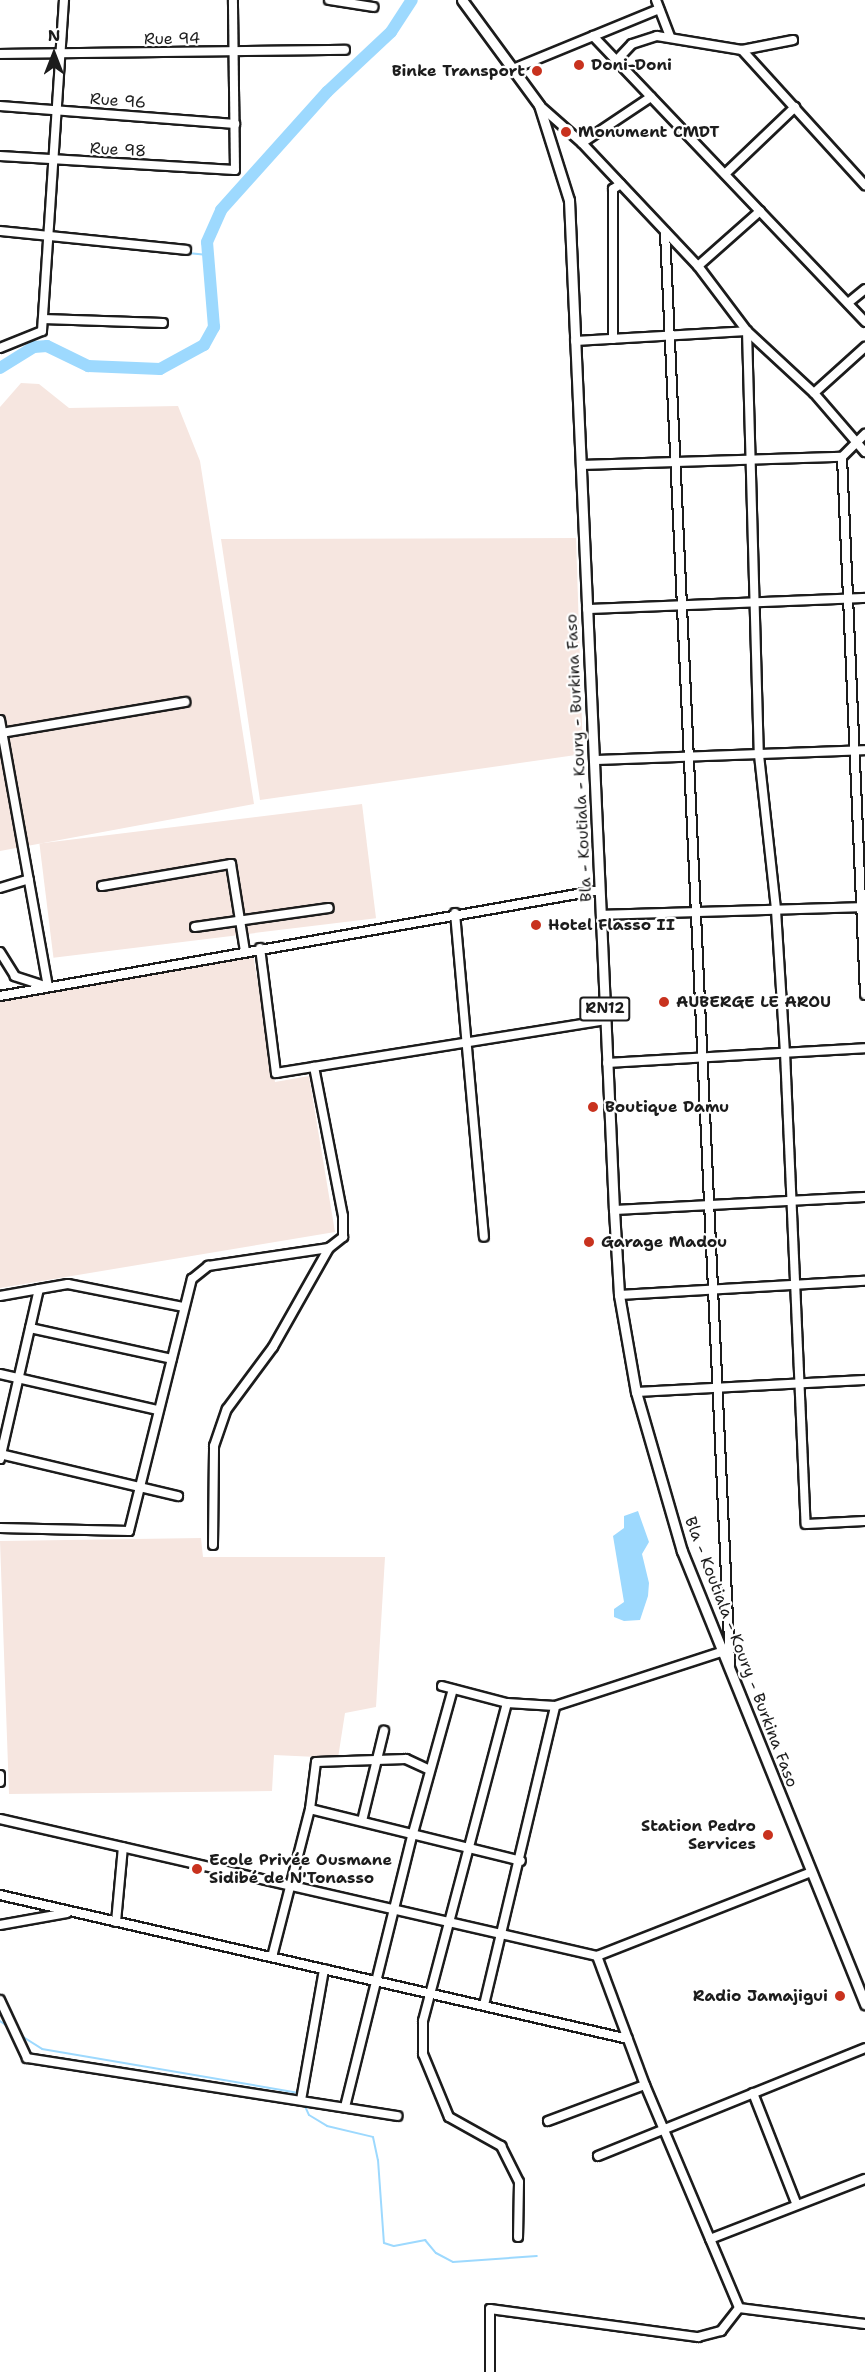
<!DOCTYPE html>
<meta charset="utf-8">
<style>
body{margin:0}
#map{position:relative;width:865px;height:2372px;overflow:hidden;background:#fff;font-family:"Shantell Sans",sans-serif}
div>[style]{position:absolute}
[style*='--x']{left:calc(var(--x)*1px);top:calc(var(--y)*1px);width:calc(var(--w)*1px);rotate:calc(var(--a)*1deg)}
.built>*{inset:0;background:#f6e6e0;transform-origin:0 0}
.water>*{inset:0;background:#9dd9fe}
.stream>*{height:2px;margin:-1px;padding:0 1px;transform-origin:1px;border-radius:1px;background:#9dd9fe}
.river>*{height:12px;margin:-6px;padding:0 6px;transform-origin:6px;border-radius:6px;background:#9dd9fe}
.roads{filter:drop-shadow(2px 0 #1c1c1c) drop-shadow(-2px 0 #1c1c1c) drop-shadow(0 2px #1c1c1c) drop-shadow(0 -2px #1c1c1c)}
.minor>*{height:8px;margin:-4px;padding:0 4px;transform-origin:4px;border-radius:4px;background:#fff}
.major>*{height:9px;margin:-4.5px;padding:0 4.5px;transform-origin:4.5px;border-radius:4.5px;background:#fff}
.dots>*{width:16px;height:16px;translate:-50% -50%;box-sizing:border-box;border:3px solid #fff;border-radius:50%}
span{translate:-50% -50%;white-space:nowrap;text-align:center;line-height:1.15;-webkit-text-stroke:4.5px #fff;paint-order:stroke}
.shield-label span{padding:2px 4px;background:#fff;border:2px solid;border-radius:4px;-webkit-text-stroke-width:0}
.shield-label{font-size:15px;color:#1c1c1c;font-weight:700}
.street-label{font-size:16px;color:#1c1c1c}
.poi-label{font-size:16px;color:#1c1c1c;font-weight:700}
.left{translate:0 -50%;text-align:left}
.right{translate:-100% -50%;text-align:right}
.north{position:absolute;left:24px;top:24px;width:60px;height:60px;-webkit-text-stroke:4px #fff;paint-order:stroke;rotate:0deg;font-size:16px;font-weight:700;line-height:24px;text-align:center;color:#1c1c1c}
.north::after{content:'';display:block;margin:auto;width:21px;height:27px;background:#1c1c1c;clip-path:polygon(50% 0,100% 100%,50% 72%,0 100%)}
</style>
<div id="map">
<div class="built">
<i style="clip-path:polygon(21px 383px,39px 384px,69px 408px,178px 406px,200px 461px,254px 804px,0 851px,0 407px)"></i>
<i style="clip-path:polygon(576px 538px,583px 754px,260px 800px,221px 539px)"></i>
<i style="left:362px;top:804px;width:115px;height:325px;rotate:83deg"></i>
<i style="clip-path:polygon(253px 954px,275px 1082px,309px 1076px,335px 1232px,0 1288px,0 1000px)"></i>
<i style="clip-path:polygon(201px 1538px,203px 1557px,385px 1557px,376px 1707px,345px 1713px,338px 1758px,274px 1755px,272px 1791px,9px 1794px,0 1541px)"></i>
</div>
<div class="water">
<i style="clip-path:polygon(638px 1511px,649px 1542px,642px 1554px,649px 1583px,648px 1596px,640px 1620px,624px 1621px,614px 1617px,614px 1609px,624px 1602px,613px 1536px,624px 1528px,624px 1516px)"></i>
</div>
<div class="stream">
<i style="--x:0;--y:235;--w:45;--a:5.1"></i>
<i style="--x:51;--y:240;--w:18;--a:6"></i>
<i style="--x:188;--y:253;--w:20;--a:6"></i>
<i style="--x:0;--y:2021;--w:12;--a:35"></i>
<i style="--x:20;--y:2035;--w:26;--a:32"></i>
<i style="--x:42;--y:2049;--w:262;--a:9.7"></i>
<i style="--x:304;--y:2104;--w:12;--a:66"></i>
<i style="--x:309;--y:2115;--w:21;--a:31"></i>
<i style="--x:327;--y:2126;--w:47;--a:13.4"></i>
<i style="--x:373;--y:2137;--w:24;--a:78"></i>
<i style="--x:378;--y:2160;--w:83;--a:85.9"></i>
<i style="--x:384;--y:2243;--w:10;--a:17"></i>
<i style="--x:394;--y:2246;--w:32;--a:-11"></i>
<i style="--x:425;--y:2240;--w:17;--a:50"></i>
<i style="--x:436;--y:2253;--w:19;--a:28"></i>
<i style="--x:453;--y:2262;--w:84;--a:-4.1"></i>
</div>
<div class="river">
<i style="--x:0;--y:368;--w:40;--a:-32"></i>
<i style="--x:34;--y:347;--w:13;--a:-4"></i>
<i style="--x:47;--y:346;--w:46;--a:26"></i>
<i style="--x:88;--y:366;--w:72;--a:2.4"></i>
<i style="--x:160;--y:369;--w:50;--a:-28.6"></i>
<i style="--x:204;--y:345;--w:21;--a:-61"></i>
<i style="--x:214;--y:327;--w:85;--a:-94.7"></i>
<i style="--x:207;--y:242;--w:35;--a:-66"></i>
<i style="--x:221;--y:210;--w:159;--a:-48.1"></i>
<i style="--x:327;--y:92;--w:88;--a:-43.2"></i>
<i style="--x:391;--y:32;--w:38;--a:-57"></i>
</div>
<div class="roads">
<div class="minor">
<i style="--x:329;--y:0;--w:45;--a:9"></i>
<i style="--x:656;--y:0;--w:39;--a:69"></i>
<i style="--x:593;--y:36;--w:395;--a:46.4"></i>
<i style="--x:742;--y:50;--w:183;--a:47.7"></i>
<i style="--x:0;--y:54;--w:345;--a:-0.7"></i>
<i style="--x:616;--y:61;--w:23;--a:-47"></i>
<i style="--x:632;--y:44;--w:26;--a:-18"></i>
<i style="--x:657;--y:36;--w:86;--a:9.4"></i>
<i style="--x:742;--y:50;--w:52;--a:-11.1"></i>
<i style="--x:513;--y:69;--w:158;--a:-22.3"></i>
<i style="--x:539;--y:105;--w:57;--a:41.5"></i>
<i style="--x:582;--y:143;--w:169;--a:46.7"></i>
<i style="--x:698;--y:266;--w:81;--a:53"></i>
<i style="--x:747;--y:331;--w:91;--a:42.8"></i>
<i style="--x:814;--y:393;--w:78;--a:49.2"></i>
<i style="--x:0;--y:106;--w:236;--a:4.4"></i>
<i style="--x:582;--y:143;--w:83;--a:-33.7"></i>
<i style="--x:0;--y:156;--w:235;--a:3.4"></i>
<i style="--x:235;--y:170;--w:170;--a:-90.7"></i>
<i style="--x:725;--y:174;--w:97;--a:-43.7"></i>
<i style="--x:0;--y:231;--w:187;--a:5.8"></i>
<i style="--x:665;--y:232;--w:1435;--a:87.4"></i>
<i style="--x:698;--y:266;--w:83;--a:-41.6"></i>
<i style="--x:848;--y:303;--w:22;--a:-39"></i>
<i style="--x:43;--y:319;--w:120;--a:1.9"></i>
<i style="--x:613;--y:339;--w:150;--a:-90"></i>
<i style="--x:613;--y:189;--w:9;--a:-32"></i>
<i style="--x:575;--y:341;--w:172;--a:-3.3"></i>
<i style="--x:747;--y:331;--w:424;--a:88.4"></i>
<i style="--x:759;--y:755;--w:156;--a:83.7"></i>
<i style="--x:776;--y:910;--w:142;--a:86.4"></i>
<i style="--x:785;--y:1052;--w:472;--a:87.5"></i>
<i style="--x:806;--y:1524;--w:59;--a:-2.9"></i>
<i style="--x:0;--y:348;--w:45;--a:-22"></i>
<i style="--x:42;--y:331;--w:332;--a:-86.2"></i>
<i style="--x:814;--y:393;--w:69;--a:-42"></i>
<i style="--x:842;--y:457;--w:538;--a:87.55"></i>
<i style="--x:581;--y:465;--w:261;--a:-1.8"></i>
<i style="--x:842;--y:457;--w:33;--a:-45"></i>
<i style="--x:587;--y:609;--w:278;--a:-2.3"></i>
<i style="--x:0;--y:720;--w:271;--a:79.8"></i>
<i style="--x:48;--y:987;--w:35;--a:-162"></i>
<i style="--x:15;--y:976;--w:28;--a:-122"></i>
<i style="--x:2;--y:733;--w:186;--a:-9.6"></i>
<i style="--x:594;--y:760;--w:271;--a:-2.1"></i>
<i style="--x:102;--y:886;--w:131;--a:-9.7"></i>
<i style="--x:231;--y:864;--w:88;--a:80.9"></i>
<i style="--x:0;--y:888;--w:30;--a:-17"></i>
<i style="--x:455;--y:913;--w:325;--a:84.9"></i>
<i style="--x:601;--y:915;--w:262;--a:-1.7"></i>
<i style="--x:195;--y:927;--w:135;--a:-8.1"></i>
<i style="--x:260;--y:948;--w:126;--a:82.7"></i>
<i style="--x:276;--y:1073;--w:334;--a:-9.1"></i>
<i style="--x:0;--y:996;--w:609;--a:-10.02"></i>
<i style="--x:607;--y:1063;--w:258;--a:-3.3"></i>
<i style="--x:614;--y:1210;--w:251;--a:-3"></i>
<i style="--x:619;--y:1295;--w:246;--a:-3.3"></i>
<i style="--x:0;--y:1296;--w:40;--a:-10"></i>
<i style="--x:30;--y:1328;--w:145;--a:12.3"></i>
<i style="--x:0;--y:1374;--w:161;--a:12.9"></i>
<i style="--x:636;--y:1392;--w:229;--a:-3"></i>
<i style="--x:0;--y:1454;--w:183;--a:13.3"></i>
<i style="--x:0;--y:1459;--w:174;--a:-77.1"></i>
<i style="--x:39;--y:1289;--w:29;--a:-10"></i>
<i style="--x:68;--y:1284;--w:117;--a:11.3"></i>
<i style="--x:0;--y:1528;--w:129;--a:1.3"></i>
<i style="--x:129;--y:1531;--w:260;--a:-76"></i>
<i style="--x:192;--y:1279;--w:21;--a:-39"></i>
<i style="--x:208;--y:1266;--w:122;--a:-8.5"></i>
<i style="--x:329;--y:1248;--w:18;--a:-38"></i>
<i style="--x:343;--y:1237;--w:21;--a:-90"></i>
<i style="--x:343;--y:1216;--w:152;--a:-101"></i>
<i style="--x:213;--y:1545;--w:99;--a:-89.4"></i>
<i style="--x:214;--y:1446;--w:39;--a:-71"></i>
<i style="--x:227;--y:1409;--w:77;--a:-53.4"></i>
<i style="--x:273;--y:1347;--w:114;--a:-60.5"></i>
<i style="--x:442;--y:1686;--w:67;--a:14.7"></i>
<i style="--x:507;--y:1703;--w:48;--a:3.6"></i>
<i style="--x:555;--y:1706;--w:175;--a:-18"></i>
<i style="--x:507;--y:1703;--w:329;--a:104.8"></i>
<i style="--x:423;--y:2021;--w:33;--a:90"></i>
<i style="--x:423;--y:2054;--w:68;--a:67.6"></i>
<i style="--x:449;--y:2117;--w:60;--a:29.1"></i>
<i style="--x:501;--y:2146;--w:40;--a:63.4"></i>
<i style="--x:519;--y:2182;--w:55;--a:91"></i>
<i style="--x:0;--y:1775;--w:7;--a:90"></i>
<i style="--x:310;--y:1809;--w:217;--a:13.8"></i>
<i style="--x:0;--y:1819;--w:613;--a:12.92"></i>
<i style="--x:597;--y:1956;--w:230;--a:-21.4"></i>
<i style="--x:362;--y:1821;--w:93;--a:-76.3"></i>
<i style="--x:0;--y:1895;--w:644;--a:12.91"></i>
<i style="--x:116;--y:1922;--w:75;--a:-84.7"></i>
<i style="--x:0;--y:1925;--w:68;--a:-10.2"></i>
<i style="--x:597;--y:1956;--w:138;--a:69.6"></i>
<i style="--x:645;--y:2085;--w:242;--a:67.1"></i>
<i style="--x:272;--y:1957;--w:153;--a:-75.6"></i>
<i style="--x:310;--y:1809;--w:47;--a:-82.7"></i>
<i style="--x:316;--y:1762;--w:90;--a:-1.9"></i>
<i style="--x:406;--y:1759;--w:26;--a:25"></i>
<i style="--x:0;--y:2000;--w:64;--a:65"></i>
<i style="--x:27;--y:2058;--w:375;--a:8.9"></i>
<i style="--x:484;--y:2005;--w:307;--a:-76.6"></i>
<i style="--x:753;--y:2093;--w:120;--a:68.6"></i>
<i style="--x:301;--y:2100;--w:133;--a:-80"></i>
<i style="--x:345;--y:2107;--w:282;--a:-76.1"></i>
<i style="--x:413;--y:1833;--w:149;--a:-74.5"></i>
<i style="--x:548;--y:2121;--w:103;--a:-20.4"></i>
<i style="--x:598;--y:2156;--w:288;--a:-22"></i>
<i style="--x:710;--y:2239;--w:166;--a:-21.2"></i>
<i style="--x:739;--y:2308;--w:127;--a:7.2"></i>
<i style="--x:490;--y:2372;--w:63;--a:-90"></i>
<i style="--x:490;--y:2309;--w:210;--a:7.7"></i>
<i style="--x:698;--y:2337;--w:24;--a:-15"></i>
<i style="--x:721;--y:2331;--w:29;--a:-52"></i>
</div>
<div class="major">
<i style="--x:462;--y:0;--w:130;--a:53.7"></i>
<i style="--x:539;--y:105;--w:100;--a:72.5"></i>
<i style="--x:569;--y:200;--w:1011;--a:87.45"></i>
<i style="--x:614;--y:1210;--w:85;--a:86.6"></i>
<i style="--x:619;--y:1295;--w:98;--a:80.1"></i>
<i style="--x:636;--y:1392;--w:166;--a:73.9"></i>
<i style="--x:682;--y:1551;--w:489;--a:68"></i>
</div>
</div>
<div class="dots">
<i style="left:579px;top:65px;background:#c8321e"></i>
<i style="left:537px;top:71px;background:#c8321e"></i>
<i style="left:566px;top:132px;background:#c8321e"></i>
<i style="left:536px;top:925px;background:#c8321e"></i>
<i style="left:664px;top:1002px;background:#c8321e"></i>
<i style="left:593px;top:1107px;background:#c8321e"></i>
<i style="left:589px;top:1242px;background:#c8321e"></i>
<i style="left:768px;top:1835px;background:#c8321e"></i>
<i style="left:197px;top:1869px;background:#c8321e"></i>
<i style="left:840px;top:1996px;background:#c8321e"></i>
</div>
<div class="shield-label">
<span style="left:605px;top:1009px">RN12</span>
</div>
<div class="street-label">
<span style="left:172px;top:39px;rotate:-1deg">Rue 94</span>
<span style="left:118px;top:101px;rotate:4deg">Rue 96</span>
<span style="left:118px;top:150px;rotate:3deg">Rue 98</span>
<span style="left:579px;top:758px;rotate:-93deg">Bla - Koutiala - Koury - Burkina Faso</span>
<span style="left:741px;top:1652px;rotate:69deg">Bla - Koutiala - Koury - Burkina Faso</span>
</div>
<div class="poi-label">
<span class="left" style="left:591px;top:65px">Doni-Doni</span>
<span class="right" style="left:525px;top:71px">Binke Transport</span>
<span class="left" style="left:578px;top:132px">Monument CMDT</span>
<span class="left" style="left:548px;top:925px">Hotel Flasso II</span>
<span class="left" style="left:676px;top:1002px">AUBERGE LE AROU</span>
<span class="left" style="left:605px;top:1107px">Boutique Damu</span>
<span class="left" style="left:601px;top:1242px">Garage Madou</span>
<span class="right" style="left:756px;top:1835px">Station Pedro<br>Services</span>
<span class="left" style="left:209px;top:1869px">Ecole Privée Ousmane<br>Sidibé de N'Tonasso</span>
<span class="right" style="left:828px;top:1996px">Radio Jamajigui</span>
</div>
<div class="north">N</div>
</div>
